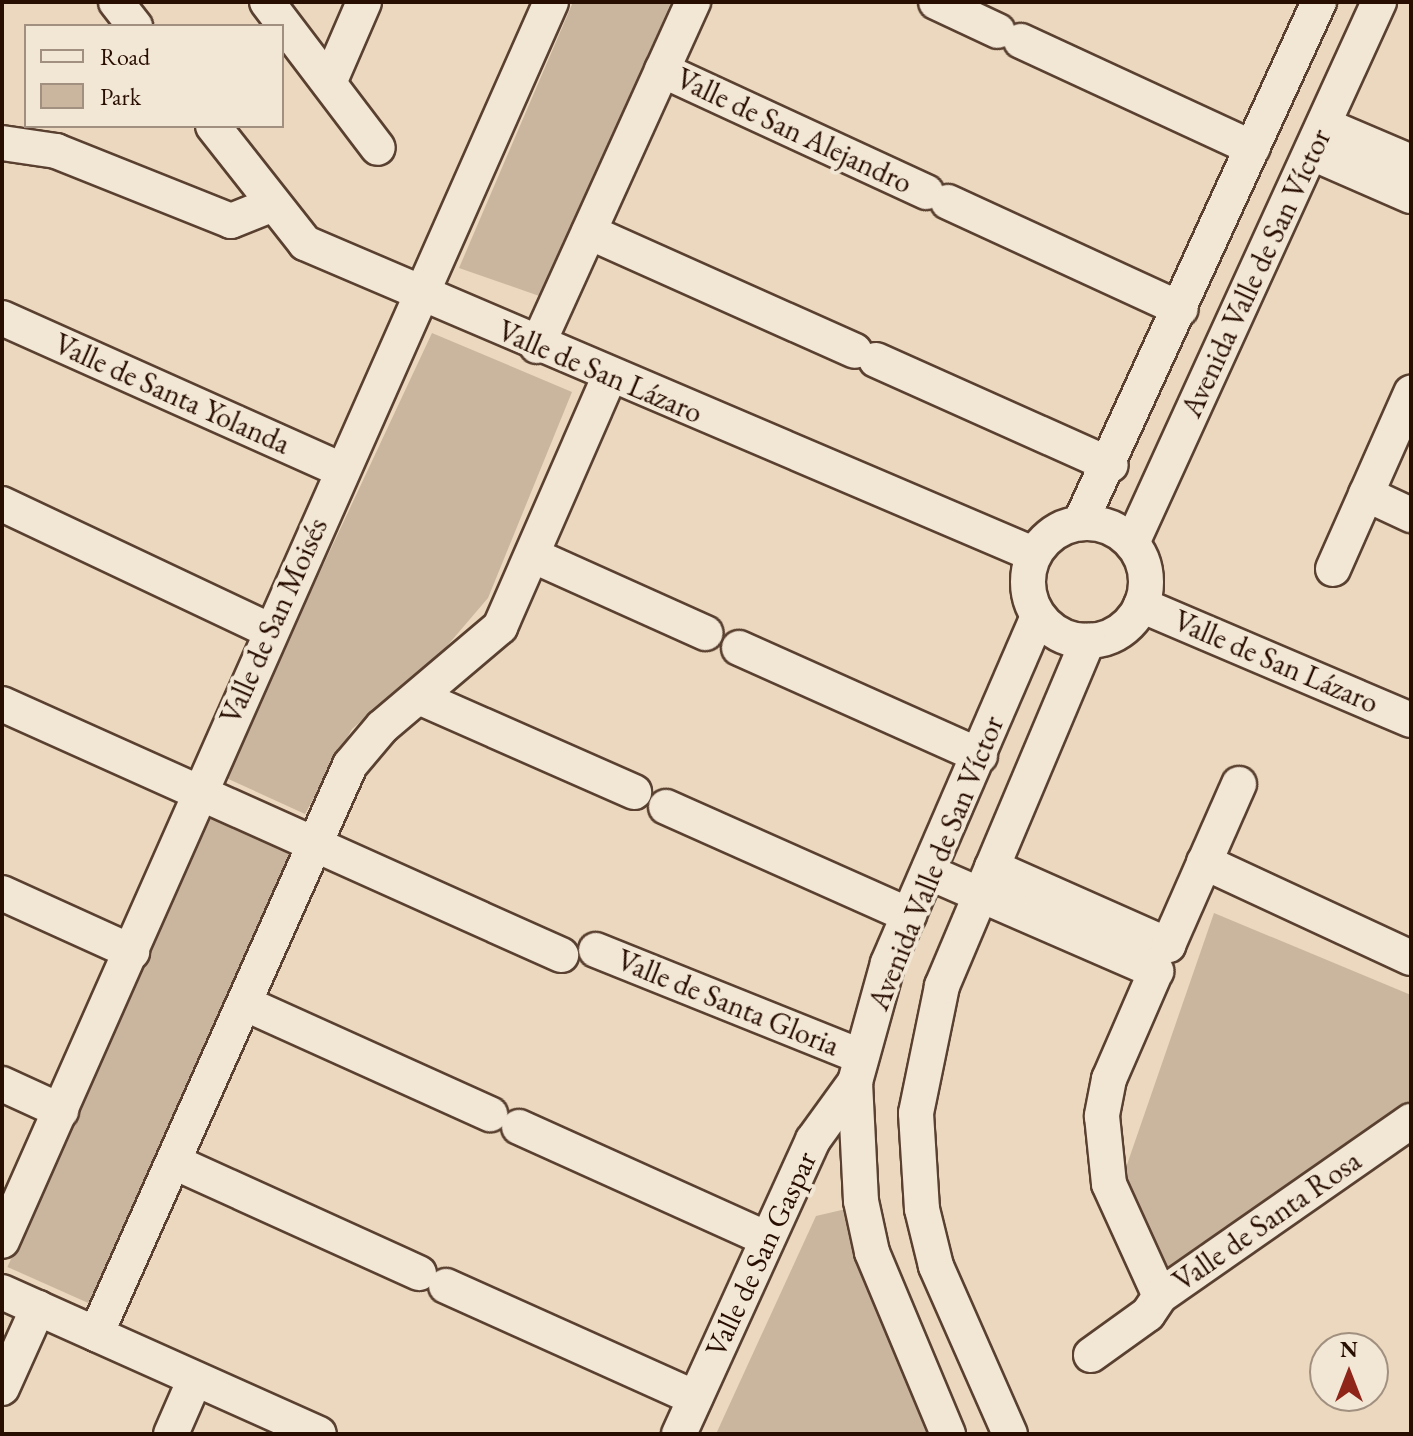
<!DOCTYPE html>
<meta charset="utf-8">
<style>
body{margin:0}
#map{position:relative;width:1413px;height:1436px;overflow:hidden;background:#ebd8be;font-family:"EB Garamond",serif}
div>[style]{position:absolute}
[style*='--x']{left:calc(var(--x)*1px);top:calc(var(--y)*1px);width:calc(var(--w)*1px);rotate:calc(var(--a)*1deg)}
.green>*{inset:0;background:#cab69e;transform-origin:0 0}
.roads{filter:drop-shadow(2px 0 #594030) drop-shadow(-2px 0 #594030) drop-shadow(0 2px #594030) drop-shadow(0 -2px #594030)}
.minor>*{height:34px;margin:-17px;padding:0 17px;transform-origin:17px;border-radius:17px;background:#f2e6d5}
.minor>.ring{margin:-17px;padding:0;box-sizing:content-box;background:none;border:34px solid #f2e6d5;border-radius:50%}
span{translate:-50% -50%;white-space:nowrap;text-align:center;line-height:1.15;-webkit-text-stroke:8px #f2e6d5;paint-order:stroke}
.street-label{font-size:30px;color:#280e00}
.frame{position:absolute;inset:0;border:4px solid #280e00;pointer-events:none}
.legend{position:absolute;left:24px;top:24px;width:260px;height:104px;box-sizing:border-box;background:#f2e6d5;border:2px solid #a19080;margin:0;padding:10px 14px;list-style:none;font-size:24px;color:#280e00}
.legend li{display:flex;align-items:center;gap:16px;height:40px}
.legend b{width:40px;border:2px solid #a19080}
.north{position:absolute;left:1309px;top:1332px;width:80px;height:80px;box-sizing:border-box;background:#f2e6d5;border:2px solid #a19080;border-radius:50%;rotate:0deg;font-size:22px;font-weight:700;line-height:32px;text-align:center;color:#280e00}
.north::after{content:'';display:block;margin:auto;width:28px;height:36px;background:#8f2418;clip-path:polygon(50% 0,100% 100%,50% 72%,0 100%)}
</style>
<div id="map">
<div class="green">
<i style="clip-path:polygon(573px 2px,671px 2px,545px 298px,459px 268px)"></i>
<i style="clip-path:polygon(432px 333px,572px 392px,488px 598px,441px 653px,352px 729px,305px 814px,224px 777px)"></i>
<i style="left:210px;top:812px;width:94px;height:498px;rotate:24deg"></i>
<i style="clip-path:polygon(1214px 913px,1411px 995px,1411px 1103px,1168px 1272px,1122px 1179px)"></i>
<i style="clip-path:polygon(846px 1209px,937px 1434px,716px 1434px,816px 1216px)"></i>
</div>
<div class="roads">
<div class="minor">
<i style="--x:116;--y:2;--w:31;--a:52"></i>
<i style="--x:267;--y:2;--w:183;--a:52.8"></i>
<i style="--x:936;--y:2;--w:68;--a:25.1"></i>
<i style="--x:1021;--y:41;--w:255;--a:24.8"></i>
<i style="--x:662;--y:70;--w:291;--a:24.8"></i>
<i style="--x:329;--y:83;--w:88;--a:-66.6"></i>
<i style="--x:1324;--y:125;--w:95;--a:23"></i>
<i style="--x:213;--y:126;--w:149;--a:51.8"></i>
<i style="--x:305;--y:243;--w:792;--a:23.13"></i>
<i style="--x:2;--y:143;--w:55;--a:8.4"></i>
<i style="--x:56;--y:151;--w:188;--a:21.8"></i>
<i style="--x:231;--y:221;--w:45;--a:-22"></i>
<i style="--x:1312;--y:153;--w:108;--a:23.5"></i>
<i style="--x:948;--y:202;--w:256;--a:24.7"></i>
<i style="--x:589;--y:232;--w:291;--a:24.1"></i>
<i style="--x:2;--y:318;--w:372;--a:24.1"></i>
<i style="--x:537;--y:346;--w:378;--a:-65.6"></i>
<i style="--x:876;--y:360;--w:257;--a:24.1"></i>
<i style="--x:1366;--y:494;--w:50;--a:25"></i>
<i style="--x:2;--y:504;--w:297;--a:25.3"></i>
<i style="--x:1080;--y:523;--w:573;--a:-65.36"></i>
<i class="ring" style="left:1028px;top:523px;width:84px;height:84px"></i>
<i style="--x:1132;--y:543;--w:595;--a:-65.46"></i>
<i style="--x:534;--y:556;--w:188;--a:24.2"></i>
<i style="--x:1333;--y:569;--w:193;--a:-66.1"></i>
<i style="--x:1141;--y:605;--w:293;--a:23.1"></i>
<i style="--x:739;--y:648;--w:264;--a:24.1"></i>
<i style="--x:421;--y:698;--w:233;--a:23.8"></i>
<i style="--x:2;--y:704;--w:613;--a:24.18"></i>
<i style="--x:666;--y:807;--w:266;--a:24"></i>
<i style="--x:1204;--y:862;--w:228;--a:24.9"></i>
<i style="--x:992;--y:867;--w:193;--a:23.9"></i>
<i style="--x:1168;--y:945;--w:176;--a:-66.2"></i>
<i style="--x:928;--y:872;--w:249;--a:23.5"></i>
<i style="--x:1156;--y:971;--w:118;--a:113.5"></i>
<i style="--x:1109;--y:1079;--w:38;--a:101"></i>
<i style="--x:1102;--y:1116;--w:68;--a:84.1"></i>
<i style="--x:1109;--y:1184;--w:123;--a:65.5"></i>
<i style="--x:2;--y:893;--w:143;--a:24.4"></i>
<i style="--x:596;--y:950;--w:284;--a:21.9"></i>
<i style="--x:246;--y:1004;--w:268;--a:24.3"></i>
<i style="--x:2;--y:1084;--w:65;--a:24.6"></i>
<i style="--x:519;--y:1127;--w:270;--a:24.3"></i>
<i style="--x:174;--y:1162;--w:269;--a:24.4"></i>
<i style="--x:2;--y:1241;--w:1355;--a:-66.1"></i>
<i style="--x:446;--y:1286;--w:273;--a:24.2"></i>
<i style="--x:2;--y:1292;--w:347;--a:24.1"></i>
<i style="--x:96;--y:1334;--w:623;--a:-65.94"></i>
<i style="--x:350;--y:765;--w:50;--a:-49.9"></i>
<i style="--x:382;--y:727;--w:155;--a:-40.3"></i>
<i style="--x:500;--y:627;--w:273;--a:-66.4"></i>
<i style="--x:1091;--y:1355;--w:70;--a:-35.7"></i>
<i style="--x:1148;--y:1314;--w:22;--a:-56"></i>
<i style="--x:1160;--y:1296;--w:306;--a:-34.9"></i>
<i style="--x:2;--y:1388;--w:88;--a:-65.8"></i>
<i style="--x:171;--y:1434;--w:60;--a:-66.4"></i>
<i style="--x:679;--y:1434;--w:323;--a:-65.5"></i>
<i style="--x:813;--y:1140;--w:72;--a:-54.1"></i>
<i style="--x:948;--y:1434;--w:197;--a:-112.7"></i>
<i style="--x:872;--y:1252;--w:52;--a:-102.2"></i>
<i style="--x:861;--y:1201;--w:119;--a:-92.9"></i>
<i style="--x:855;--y:1082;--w:123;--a:-74.5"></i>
<i style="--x:888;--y:963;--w:378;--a:-66.6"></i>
<i style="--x:1010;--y:1434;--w:184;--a:-113.8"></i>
<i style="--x:936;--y:1266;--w:59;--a:-103.8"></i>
<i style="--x:922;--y:1209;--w:96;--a:-93.6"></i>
<i style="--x:916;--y:1113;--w:130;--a:-78.4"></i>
<i style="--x:942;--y:986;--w:375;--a:-67.1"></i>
</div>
</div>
<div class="street-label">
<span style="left:794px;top:131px;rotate:25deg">Valle de San Alejandro</span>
<span style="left:1256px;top:273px;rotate:-65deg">Avenida Valle de San Víctor</span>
<span style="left:600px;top:372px;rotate:23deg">Valle de San Lázaro</span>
<span style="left:172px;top:394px;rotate:24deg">Valle de Santa Yolanda</span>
<span style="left:274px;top:621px;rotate:-66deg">Valle de San Moisés</span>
<span style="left:1276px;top:662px;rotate:23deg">Valle de San Lázaro</span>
<span style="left:936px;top:863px;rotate:-68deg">Avenida Valle de San Víctor</span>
<span style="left:728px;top:1003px;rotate:22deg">Valle de Santa Gloria</span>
<span style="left:1267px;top:1221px;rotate:-35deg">Valle de Santa Rosa</span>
<span style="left:761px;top:1254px;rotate:-65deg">Valle de San Gaspar</span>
</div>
<div class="frame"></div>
<ul class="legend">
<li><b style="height:10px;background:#f2e6d5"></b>Road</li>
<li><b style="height:22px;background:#cab69e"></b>Park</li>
</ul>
<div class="north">N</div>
</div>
